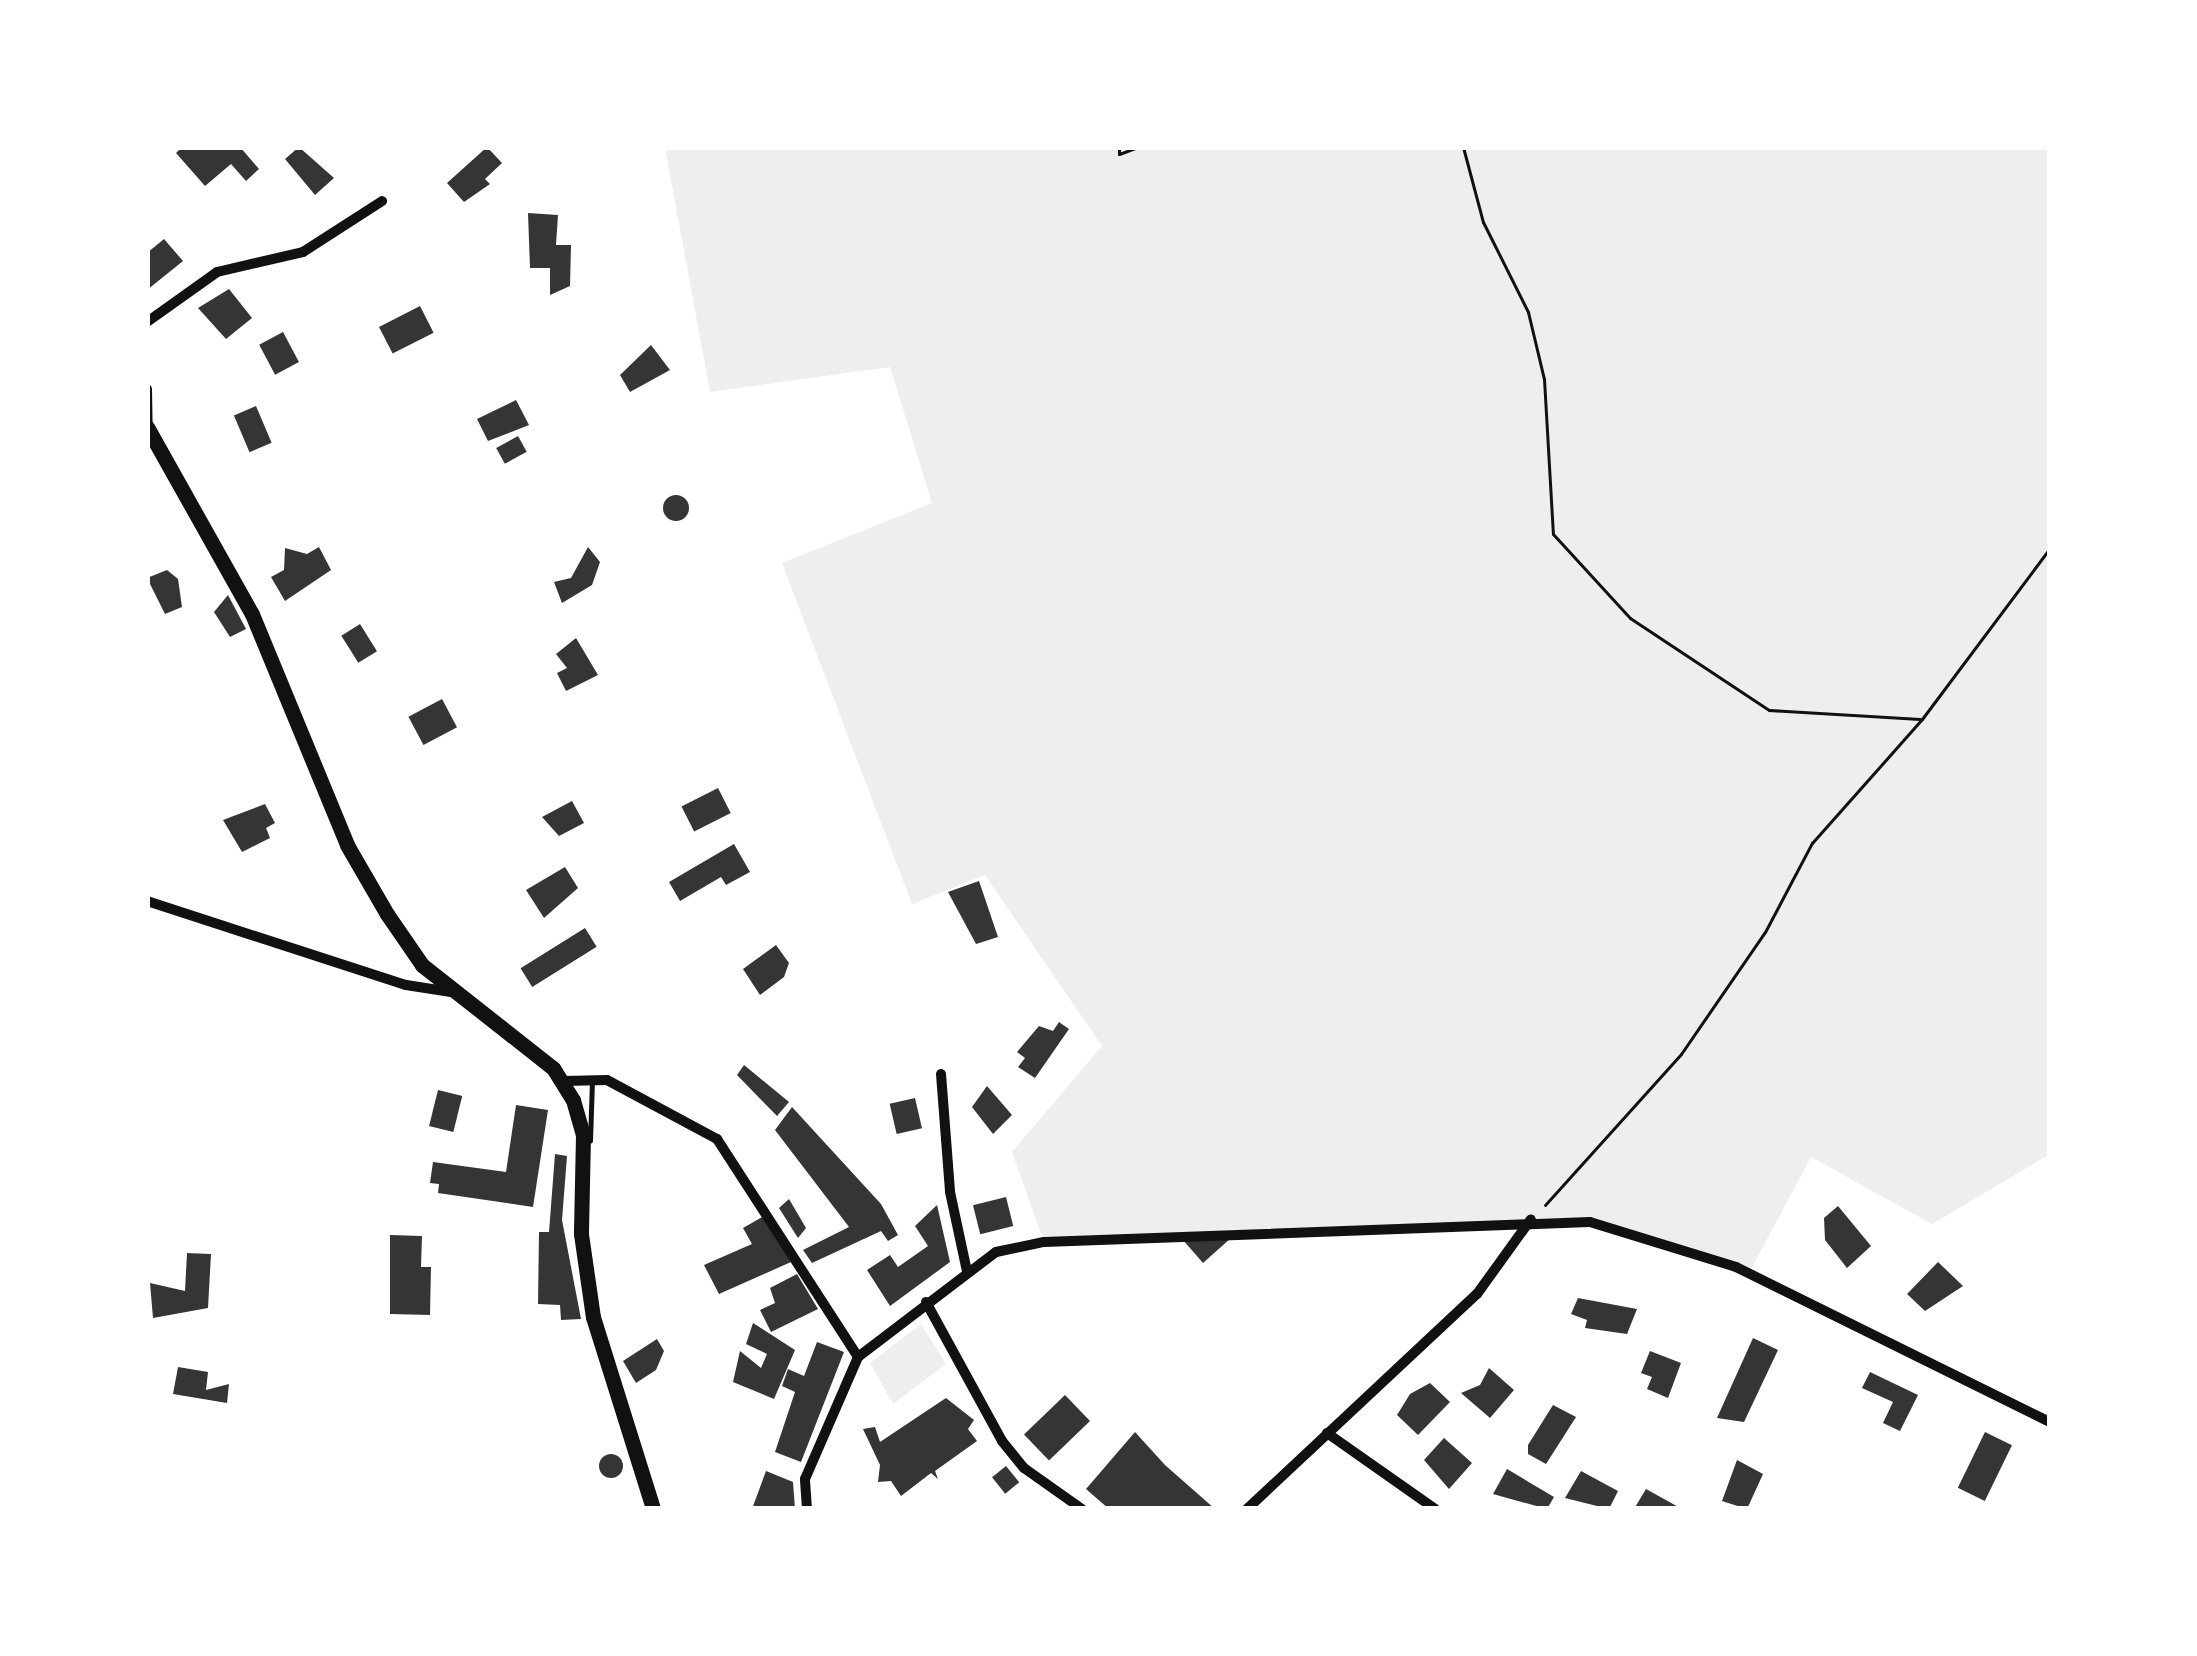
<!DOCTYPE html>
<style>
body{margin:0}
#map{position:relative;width:2197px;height:1656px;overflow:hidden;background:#fff;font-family:"PT Sans Narrow",sans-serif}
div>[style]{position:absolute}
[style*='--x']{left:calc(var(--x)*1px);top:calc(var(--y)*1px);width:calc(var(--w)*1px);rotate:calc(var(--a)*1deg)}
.green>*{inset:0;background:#eee}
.building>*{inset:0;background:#353535;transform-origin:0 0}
.round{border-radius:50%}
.path>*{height:3px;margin:-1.5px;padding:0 1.5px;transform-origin:1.5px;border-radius:1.5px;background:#111}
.service>*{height:4.5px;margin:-2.25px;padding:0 2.25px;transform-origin:2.25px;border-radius:2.25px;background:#111}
.minor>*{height:10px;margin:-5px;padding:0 5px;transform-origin:5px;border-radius:5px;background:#111}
.secondary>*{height:15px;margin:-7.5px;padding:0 7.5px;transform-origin:7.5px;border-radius:7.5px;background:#111}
span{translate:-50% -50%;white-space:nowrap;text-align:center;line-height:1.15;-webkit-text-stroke:9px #fff;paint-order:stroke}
.frame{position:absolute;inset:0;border:150px solid #fff;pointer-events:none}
</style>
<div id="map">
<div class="green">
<i style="clip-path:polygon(665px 147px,2050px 147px,2050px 1154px,1932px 1224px,1811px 1157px,1749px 1273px,1590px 1222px,1044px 1242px,1012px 1152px,1102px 1046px,985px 875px,912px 904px,782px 563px,932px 503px,890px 367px,710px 392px)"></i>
<i style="clip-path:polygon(921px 1324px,946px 1364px,893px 1404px,870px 1363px)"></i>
</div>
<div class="building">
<i style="clip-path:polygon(182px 147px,240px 147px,259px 169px,246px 181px,231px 164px,205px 186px,176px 153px)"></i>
<i style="clip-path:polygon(299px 147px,334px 178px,315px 195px,285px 159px)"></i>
<i style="clip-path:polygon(487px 147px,502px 163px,485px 179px,490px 184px,464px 202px,447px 183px)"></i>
<i style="clip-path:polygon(528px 213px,558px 215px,556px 245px,571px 245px,570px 286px,550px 295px,550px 268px,530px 268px)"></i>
<i style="clip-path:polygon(164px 239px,183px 261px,147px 290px,147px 253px)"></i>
<i style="clip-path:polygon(229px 289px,252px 318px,226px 339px,198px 308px)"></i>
<i style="left:420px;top:306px;width:30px;height:46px;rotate:63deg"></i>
<i style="left:283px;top:332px;width:34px;height:27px;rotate:62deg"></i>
<i style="clip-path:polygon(651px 345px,670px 370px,630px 392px,620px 375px)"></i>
<i style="clip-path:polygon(516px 400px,529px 425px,488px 441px,477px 419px)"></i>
<i style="left:256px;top:406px;width:40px;height:24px;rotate:67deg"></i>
<i style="left:518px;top:436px;width:18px;height:25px;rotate:61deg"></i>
<i class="round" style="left:663px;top:495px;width:26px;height:26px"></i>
<i style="clip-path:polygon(319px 547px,331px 570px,285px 601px,271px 577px,284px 570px,285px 548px,307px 554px)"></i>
<i style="clip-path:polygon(588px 547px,600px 562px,592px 585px,562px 603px,554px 582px,571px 578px)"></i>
<i style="clip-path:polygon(167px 570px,178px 579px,182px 607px,165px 614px,147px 578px)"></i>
<i style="clip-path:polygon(228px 595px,246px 629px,230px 637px,214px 612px)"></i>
<i style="left:360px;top:624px;width:32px;height:22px;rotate:58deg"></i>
<i style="clip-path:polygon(576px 638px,598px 675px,566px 691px,557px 673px,567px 668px,556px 654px)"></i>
<i style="left:442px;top:699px;width:32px;height:38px;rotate:62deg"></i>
<i style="left:718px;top:788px;width:28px;height:41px;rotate:63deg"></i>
<i style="clip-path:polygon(572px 801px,584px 823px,559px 836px,542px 817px)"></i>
<i style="clip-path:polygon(265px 804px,275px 823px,266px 828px,270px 838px,242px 852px,223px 820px)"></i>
<i style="clip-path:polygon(734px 844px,750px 872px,726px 885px,721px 877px,680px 901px,669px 882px)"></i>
<i style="clip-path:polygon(565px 867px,578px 888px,544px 918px,526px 890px)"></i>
<i style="clip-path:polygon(979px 881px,998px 937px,976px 944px,948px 892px)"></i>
<i style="left:585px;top:928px;width:22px;height:76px;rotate:58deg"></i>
<i style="clip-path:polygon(776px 945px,789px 963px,784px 977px,760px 995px,743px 969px)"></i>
<i style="clip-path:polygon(1059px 1022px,1069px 1029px,1035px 1078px,1018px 1067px,1025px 1058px,1017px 1052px,1039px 1026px,1053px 1031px)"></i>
<i style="clip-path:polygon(744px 1065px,789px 1102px,777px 1116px,737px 1075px)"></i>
<i style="clip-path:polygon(987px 1086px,1012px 1115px,993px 1134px,972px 1107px)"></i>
<i style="left:438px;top:1090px;width:25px;height:37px;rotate:14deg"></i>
<i style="left:915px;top:1098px;width:31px;height:26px;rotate:77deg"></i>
<i style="clip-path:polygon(516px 1105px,548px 1110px,533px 1207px,438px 1193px,439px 1184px,430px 1183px,433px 1162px,506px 1172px)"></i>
<i style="clip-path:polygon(792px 1107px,881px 1204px,898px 1235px,888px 1241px,881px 1231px,812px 1263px,803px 1250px,849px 1227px,775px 1130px)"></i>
<i style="clip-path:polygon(555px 1154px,567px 1156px,562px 1220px,581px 1319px,561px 1320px,560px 1305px,538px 1304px,539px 1232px,549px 1232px)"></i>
<i style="left:1006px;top:1197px;width:30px;height:34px;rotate:76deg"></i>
<i style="clip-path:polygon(789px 1199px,806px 1228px,798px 1238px,779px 1208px)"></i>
<i style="clip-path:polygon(937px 1205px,950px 1262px,890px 1306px,867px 1270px,890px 1255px,898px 1267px,928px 1246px,915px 1226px)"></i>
<i style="clip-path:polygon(1838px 1206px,1871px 1246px,1847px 1268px,1825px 1240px,1824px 1218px)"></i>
<i style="clip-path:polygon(764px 1216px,791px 1262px,719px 1294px,704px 1265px,752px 1244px,743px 1228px)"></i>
<i style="clip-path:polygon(390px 1235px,422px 1236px,421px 1267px,431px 1267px,430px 1315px,390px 1314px)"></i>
<i style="clip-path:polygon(1231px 1238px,1203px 1263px,1183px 1240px)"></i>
<i style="clip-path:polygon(187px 1253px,211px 1254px,208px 1308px,153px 1318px,150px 1283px,185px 1291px)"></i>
<i style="clip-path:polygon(1938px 1262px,1963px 1286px,1925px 1311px,1907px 1294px)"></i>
<i style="clip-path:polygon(797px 1274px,818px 1309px,771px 1332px,760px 1310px,775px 1303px,770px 1288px)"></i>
<i style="clip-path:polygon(1578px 1298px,1637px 1309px,1627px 1334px,1585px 1328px,1587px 1320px,1571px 1314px)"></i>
<i style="clip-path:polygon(753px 1323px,795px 1350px,774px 1399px,733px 1382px,740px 1351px,761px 1368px,767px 1354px,746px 1344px)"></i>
<i style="clip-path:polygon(1753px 1338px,1778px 1350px,1744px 1422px,1717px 1418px)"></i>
<i style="clip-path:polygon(657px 1339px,664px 1351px,656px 1370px,636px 1383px,623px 1361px)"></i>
<i style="clip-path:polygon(817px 1342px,844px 1352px,801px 1462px,775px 1452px,795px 1392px,782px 1386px,788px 1369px,804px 1376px)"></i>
<i style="clip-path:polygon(1650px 1351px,1681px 1363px,1668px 1398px,1647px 1389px,1652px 1377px,1641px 1373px)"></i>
<i style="clip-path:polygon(178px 1367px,208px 1372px,206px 1390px,229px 1384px,227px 1403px,173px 1394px)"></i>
<i style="clip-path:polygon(1489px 1368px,1514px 1390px,1490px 1418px,1461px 1393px,1480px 1385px)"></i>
<i style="clip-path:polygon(1870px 1372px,1918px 1395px,1900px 1431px,1883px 1423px,1893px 1402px,1862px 1388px)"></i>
<i style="clip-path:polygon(1430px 1383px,1450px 1402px,1418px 1435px,1397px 1415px,1410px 1394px)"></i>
<i style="left:1065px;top:1395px;width:36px;height:57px;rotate:46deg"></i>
<i style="clip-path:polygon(946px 1398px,974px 1420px,968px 1429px,977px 1441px,935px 1471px,938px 1479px,931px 1473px,901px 1496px,891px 1481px,878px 1482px,880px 1465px,863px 1429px,875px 1427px,880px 1442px)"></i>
<i style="clip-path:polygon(1553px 1405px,1576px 1417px,1546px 1464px,1528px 1454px,1528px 1445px)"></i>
<i style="clip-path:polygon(1135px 1432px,1165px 1465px,1215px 1509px,1109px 1509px,1086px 1489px)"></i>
<i style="left:1985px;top:1432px;width:30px;height:62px;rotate:26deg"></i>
<i style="clip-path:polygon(1444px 1438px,1472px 1463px,1449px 1489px,1424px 1460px)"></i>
<i class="round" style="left:599px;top:1454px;width:24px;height:24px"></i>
<i style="clip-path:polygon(1737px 1460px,1763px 1474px,1747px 1509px,1722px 1501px)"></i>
<i style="left:1006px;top:1466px;width:21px;height:18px;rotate:51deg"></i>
<i style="clip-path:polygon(1507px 1469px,1554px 1497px,1547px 1509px,1493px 1494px)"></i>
<i style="clip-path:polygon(766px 1471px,793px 1482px,795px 1509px,752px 1509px)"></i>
<i style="clip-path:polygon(1581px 1471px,1618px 1491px,1609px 1509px,1565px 1498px)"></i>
<i style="clip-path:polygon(1646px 1489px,1682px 1509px,1634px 1509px)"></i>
</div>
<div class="path">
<i style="--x:1119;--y:147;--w:7;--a:90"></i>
<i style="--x:1119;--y:154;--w:20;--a:-20"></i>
<i style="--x:1463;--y:147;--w:78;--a:75.1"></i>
<i style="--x:1483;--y:222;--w:101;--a:63.4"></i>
<i style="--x:1528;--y:312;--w:69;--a:76.6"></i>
<i style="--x:1544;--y:379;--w:155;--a:86.7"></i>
<i style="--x:1553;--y:534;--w:114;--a:47.5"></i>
<i style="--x:1630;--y:618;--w:167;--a:33.5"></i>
<i style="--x:1769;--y:710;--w:151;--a:3.4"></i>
<i style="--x:1545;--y:1205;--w:203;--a:-48"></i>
<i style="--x:1681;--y:1054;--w:148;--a:-55.5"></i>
<i style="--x:1765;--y:932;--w:101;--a:-62.2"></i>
<i style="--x:1812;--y:843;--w:166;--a:-48.4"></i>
<i style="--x:1922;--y:719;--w:214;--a:-53.2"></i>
</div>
<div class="service">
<i style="--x:590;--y:1141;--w:60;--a:-88.1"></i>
</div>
<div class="minor">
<i style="--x:147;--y:322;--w:86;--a:-35.5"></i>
<i style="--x:217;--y:272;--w:88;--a:-13.1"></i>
<i style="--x:303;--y:252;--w:94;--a:-32.8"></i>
<i style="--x:147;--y:389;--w:39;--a:89"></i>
<i style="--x:147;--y:901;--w:272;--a:18"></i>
<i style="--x:406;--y:985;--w:52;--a:8.9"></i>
<i style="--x:941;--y:1074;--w:118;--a:85.6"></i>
<i style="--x:950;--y:1192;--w:81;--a:77.9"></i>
<i style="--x:564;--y:1081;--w:43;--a:-1.3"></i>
<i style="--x:607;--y:1080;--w:125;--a:28.2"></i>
<i style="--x:717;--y:1139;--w:260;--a:57.1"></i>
<i style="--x:926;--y:1302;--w:158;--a:61.3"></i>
<i style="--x:1002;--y:1441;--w:35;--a:51"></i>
<i style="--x:1024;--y:1468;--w:71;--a:35.3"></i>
<i style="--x:1327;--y:1433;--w:132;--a:35.1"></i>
<i style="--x:807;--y:1509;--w:30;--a:-94"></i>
<i style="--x:805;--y:1479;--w:133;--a:-66.5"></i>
<i style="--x:858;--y:1357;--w:173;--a:-37.3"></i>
<i style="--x:996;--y:1252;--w:49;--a:-11.8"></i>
<i style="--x:1044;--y:1242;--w:546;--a:-2.1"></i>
<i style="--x:1590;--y:1222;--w:153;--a:17.1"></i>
<i style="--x:1736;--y:1267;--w:350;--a:26.3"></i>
<i style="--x:1247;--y:1509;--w:315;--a:-43.1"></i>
<i style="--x:1477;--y:1294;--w:92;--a:-54.2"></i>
</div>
<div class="secondary">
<i style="--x:147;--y:427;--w:214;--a:60.7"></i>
<i style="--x:252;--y:614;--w:250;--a:67.6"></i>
<i style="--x:347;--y:845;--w:80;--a:59.9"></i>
<i style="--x:387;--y:914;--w:62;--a:55.5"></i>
<i style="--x:422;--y:965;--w:167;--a:38.2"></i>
<i style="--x:553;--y:1068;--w:38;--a:58"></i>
<i style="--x:573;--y:1100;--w:36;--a:74"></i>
<i style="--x:583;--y:1135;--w:99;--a:91.2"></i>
<i style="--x:581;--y:1234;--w:84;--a:81.8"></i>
<i style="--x:593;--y:1317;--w:201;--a:72.6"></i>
</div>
<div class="frame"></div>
</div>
